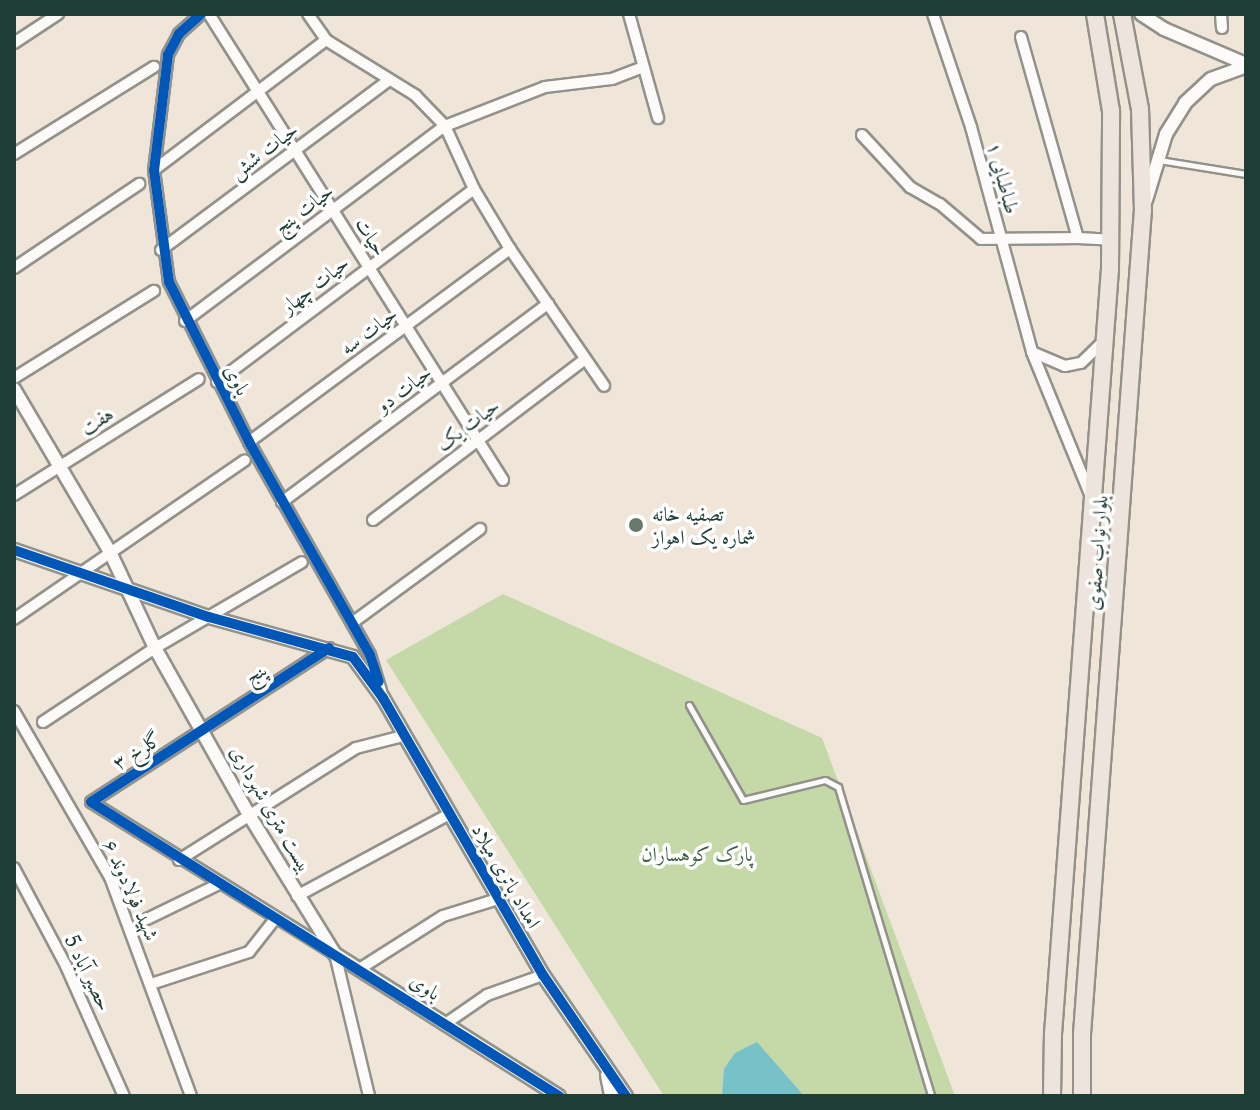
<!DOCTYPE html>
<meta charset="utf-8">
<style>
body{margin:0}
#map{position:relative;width:1260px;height:1110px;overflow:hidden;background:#efe5d9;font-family:"Libre Caslon Text",Amiri,serif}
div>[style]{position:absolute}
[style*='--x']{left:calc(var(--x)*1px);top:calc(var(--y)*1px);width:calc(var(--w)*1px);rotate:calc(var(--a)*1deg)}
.green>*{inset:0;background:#c4d9a7}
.water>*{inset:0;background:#77c1c8}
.roads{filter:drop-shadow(2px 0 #92928b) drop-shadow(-2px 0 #92928b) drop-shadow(0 2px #92928b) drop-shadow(0 -2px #92928b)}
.service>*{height:5px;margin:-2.5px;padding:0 2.5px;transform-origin:2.5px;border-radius:2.5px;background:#fdfbf9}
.minor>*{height:10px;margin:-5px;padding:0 5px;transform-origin:5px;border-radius:5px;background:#fdfbf9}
.tertiary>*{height:12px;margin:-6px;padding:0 6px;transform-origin:6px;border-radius:6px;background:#fdfbf9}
.primary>*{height:16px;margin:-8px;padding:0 8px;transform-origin:8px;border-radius:8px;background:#ede5dd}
.cycleway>*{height:10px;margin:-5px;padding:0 5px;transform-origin:5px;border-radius:5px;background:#0057b8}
.dots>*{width:22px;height:22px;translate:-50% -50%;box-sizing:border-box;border:4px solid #fff;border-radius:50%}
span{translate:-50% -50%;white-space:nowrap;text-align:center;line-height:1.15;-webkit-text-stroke:7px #fff;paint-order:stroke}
.street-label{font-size:20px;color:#1f3d34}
.poi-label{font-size:20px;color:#1f3d34}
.left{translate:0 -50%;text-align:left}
.park-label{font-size:20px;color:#3f6246}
.frame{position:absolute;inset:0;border:16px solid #1f3d34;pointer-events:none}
</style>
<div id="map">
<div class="green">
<i style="clip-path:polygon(503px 594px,822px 738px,955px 1096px,664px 1096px,386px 660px)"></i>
</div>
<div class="water">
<i style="clip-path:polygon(757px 1042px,804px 1096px,722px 1096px,724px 1069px,735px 1053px)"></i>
</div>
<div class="roads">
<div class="service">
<i style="--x:1159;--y:160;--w:88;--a:9.1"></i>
<i style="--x:689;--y:705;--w:109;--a:60.4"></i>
<i style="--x:743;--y:800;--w:84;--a:-13.7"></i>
<i style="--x:825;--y:780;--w:15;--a:28"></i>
<i style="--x:838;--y:787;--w:323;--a:73.2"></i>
</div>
<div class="minor">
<i style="--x:201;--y:14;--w:30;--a:138"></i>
<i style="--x:179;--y:34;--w:24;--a:118"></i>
<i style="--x:168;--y:55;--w:116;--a:96.9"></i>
<i style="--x:154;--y:170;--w:113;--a:82.4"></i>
<i style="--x:169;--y:282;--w:179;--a:63.4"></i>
<i style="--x:249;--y:442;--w:245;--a:60.4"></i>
<i style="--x:370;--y:655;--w:39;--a:73"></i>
<i style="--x:209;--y:14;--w:551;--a:57.75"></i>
<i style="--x:308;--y:14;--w:32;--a:55"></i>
<i style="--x:326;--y:40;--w:105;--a:31.7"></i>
<i style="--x:415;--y:95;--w:43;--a:45.9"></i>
<i style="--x:445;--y:126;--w:69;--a:65.3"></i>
<i style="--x:474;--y:189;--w:70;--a:59"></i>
<i style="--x:510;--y:249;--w:166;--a:55.5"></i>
<i style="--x:629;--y:14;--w:108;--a:74.4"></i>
<i style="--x:933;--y:14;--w:119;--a:71.4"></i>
<i style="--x:971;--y:127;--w:233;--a:74.8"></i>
<i style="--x:1032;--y:352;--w:153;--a:67.8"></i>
<i style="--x:1221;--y:14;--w:14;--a:86"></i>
<i style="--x:1021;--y:37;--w:209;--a:74.2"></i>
<i style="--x:1078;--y:238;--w:33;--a:3"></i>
<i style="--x:14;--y:43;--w:53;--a:-33.4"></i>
<i style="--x:862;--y:135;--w:71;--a:47.3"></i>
<i style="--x:910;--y:187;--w:34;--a:30"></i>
<i style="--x:940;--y:204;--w:54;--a:40.5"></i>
<i style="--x:981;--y:239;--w:97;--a:-0.6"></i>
<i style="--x:14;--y:154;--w:165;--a:-31.9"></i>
<i style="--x:154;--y:170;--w:216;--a:-37.1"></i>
<i style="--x:161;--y:250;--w:283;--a:-36.7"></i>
<i style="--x:14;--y:268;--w:151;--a:-33.9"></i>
<i style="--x:185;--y:321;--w:325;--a:-36.9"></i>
<i style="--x:445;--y:126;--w:107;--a:-21.3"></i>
<i style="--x:545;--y:87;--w:67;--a:-6.8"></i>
<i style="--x:612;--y:79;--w:31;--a:-21"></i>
<i style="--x:1032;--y:352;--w:36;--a:23"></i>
<i style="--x:1065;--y:366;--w:16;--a:-11"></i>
<i style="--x:1081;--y:363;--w:30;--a:-44"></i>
<i style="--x:14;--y:378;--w:165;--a:-31.9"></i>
<i style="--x:217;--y:382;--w:321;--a:-36.9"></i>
<i style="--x:249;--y:442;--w:325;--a:-36.5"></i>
<i style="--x:14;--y:495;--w:218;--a:-32.1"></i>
<i style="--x:282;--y:502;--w:332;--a:-36.7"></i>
<i style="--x:373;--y:520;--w:266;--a:-37.2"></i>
<i style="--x:14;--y:619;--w:280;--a:-34.5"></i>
<i style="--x:352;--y:623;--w:159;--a:-36.3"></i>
<i style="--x:329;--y:648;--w:283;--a:147.1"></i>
<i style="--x:91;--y:802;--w:287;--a:31.9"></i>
<i style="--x:335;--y:954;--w:146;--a:76.5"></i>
<i style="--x:14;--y:711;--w:192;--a:60"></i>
<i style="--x:110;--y:877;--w:233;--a:69.7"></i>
<i style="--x:43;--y:722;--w:134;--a:-33.5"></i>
<i style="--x:155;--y:648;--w:170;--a:-30.3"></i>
<i style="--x:179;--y:860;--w:209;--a:-32.3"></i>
<i style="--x:356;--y:748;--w:49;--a:-14.3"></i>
<i style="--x:14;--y:868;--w:111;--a:62"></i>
<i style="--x:66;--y:966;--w:142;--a:66"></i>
<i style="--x:297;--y:896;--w:173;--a:-28.3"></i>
<i style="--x:147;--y:919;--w:80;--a:-25.9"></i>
<i style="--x:361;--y:968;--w:97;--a:-32.4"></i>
<i style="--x:443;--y:916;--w:58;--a:-17.2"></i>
<i style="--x:151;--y:984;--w:103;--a:-18.1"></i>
<i style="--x:249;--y:952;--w:42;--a:-51.8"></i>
<i style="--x:448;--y:1022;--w:47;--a:-34.7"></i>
<i style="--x:487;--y:995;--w:59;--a:-19.7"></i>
</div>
<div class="tertiary">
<i style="--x:1141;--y:14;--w:27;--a:33"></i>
<i style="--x:1164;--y:29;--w:89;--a:23.1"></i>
<i style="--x:1146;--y:200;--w:69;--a:-73.1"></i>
<i style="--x:1166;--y:134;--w:36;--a:-58"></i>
<i style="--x:1185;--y:103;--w:35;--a:-43"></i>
<i style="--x:1211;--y:79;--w:37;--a:-20"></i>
<i style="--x:14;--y:389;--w:191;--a:59.5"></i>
<i style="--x:111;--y:554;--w:104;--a:64.9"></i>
<i style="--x:155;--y:648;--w:192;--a:60.6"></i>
<i style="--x:249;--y:815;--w:163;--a:58.3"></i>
<i style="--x:335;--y:954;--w:265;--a:32.4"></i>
<i style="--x:14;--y:550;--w:206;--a:19"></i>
<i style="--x:209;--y:617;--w:149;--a:15.5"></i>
<i style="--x:353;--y:657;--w:51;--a:53.8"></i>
<i style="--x:383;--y:698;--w:320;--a:60"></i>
<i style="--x:543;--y:975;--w:147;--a:55.6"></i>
<i style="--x:607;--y:1075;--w:21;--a:79"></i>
</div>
<div class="primary">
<i style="--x:1052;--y:1096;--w:62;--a:-89.1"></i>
<i style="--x:1053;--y:1034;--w:767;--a:-85.74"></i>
<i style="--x:1110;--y:269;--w:158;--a:-89.6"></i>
<i style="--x:1111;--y:111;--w:98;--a:-99.4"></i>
<i style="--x:1082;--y:1096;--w:62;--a:-90"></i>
<i style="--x:1082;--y:1034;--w:826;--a:-85.77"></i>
<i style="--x:1143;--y:210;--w:101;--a:-91.7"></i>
<i style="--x:1140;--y:109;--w:97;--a:-100.7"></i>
</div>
</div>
<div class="cycleway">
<i style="--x:201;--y:14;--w:30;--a:138"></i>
<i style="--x:179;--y:34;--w:24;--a:118"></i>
<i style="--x:168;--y:55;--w:116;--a:96.9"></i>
<i style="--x:154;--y:170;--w:113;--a:82.4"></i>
<i style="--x:169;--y:282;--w:179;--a:63.4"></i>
<i style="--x:249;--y:442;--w:245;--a:60.4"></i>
<i style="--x:370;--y:655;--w:28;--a:72"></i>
<i style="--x:14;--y:550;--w:206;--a:19"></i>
<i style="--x:209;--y:617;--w:149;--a:15.5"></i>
<i style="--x:353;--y:657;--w:51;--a:53.8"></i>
<i style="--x:383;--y:698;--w:320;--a:60"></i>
<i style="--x:543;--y:975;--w:147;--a:55.6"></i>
<i style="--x:329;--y:648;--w:283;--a:147.1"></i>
<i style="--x:91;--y:802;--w:553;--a:32.14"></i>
</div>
<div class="dots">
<i style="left:636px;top:525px;background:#68786e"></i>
</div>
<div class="street-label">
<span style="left:264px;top:151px;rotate:-37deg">حیات شش</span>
<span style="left:1003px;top:178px;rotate:75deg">طباطبایی ۱</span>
<span style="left:304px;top:209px;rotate:-37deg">حیات پنج</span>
<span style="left:371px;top:237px;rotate:58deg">حیات</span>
<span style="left:315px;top:285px;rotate:-38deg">حیات چهار</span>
<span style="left:369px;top:331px;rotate:-37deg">حیات سه</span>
<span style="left:237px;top:380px;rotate:62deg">باوی</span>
<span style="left:404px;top:389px;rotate:-37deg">حیات دو</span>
<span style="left:97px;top:421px;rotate:-32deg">هفت</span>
<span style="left:468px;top:425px;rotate:-37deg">حیات یک</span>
<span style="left:1097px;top:553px;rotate:-86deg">بلوار نواب صفوی</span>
<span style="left:256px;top:673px;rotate:-32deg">پنج</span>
<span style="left:137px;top:751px;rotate:-32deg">گلرخ ۳</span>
<span style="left:271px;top:809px;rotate:60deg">بیست متری شهرداری</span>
<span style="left:506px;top:876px;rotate:60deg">امداد باتری میلاد</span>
<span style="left:131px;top:890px;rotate:66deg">شهید فولادوند ۶</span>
<span style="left:88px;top:973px;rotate:64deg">حصیر آباد 5</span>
<span style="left:425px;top:987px;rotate:32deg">باوی</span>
</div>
<div class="poi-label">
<span class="left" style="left:652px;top:526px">تصفیه خانه<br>شماره یک اهواز</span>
</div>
<div class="park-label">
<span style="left:697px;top:854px">پارک کوهساران</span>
</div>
<div class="frame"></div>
</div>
